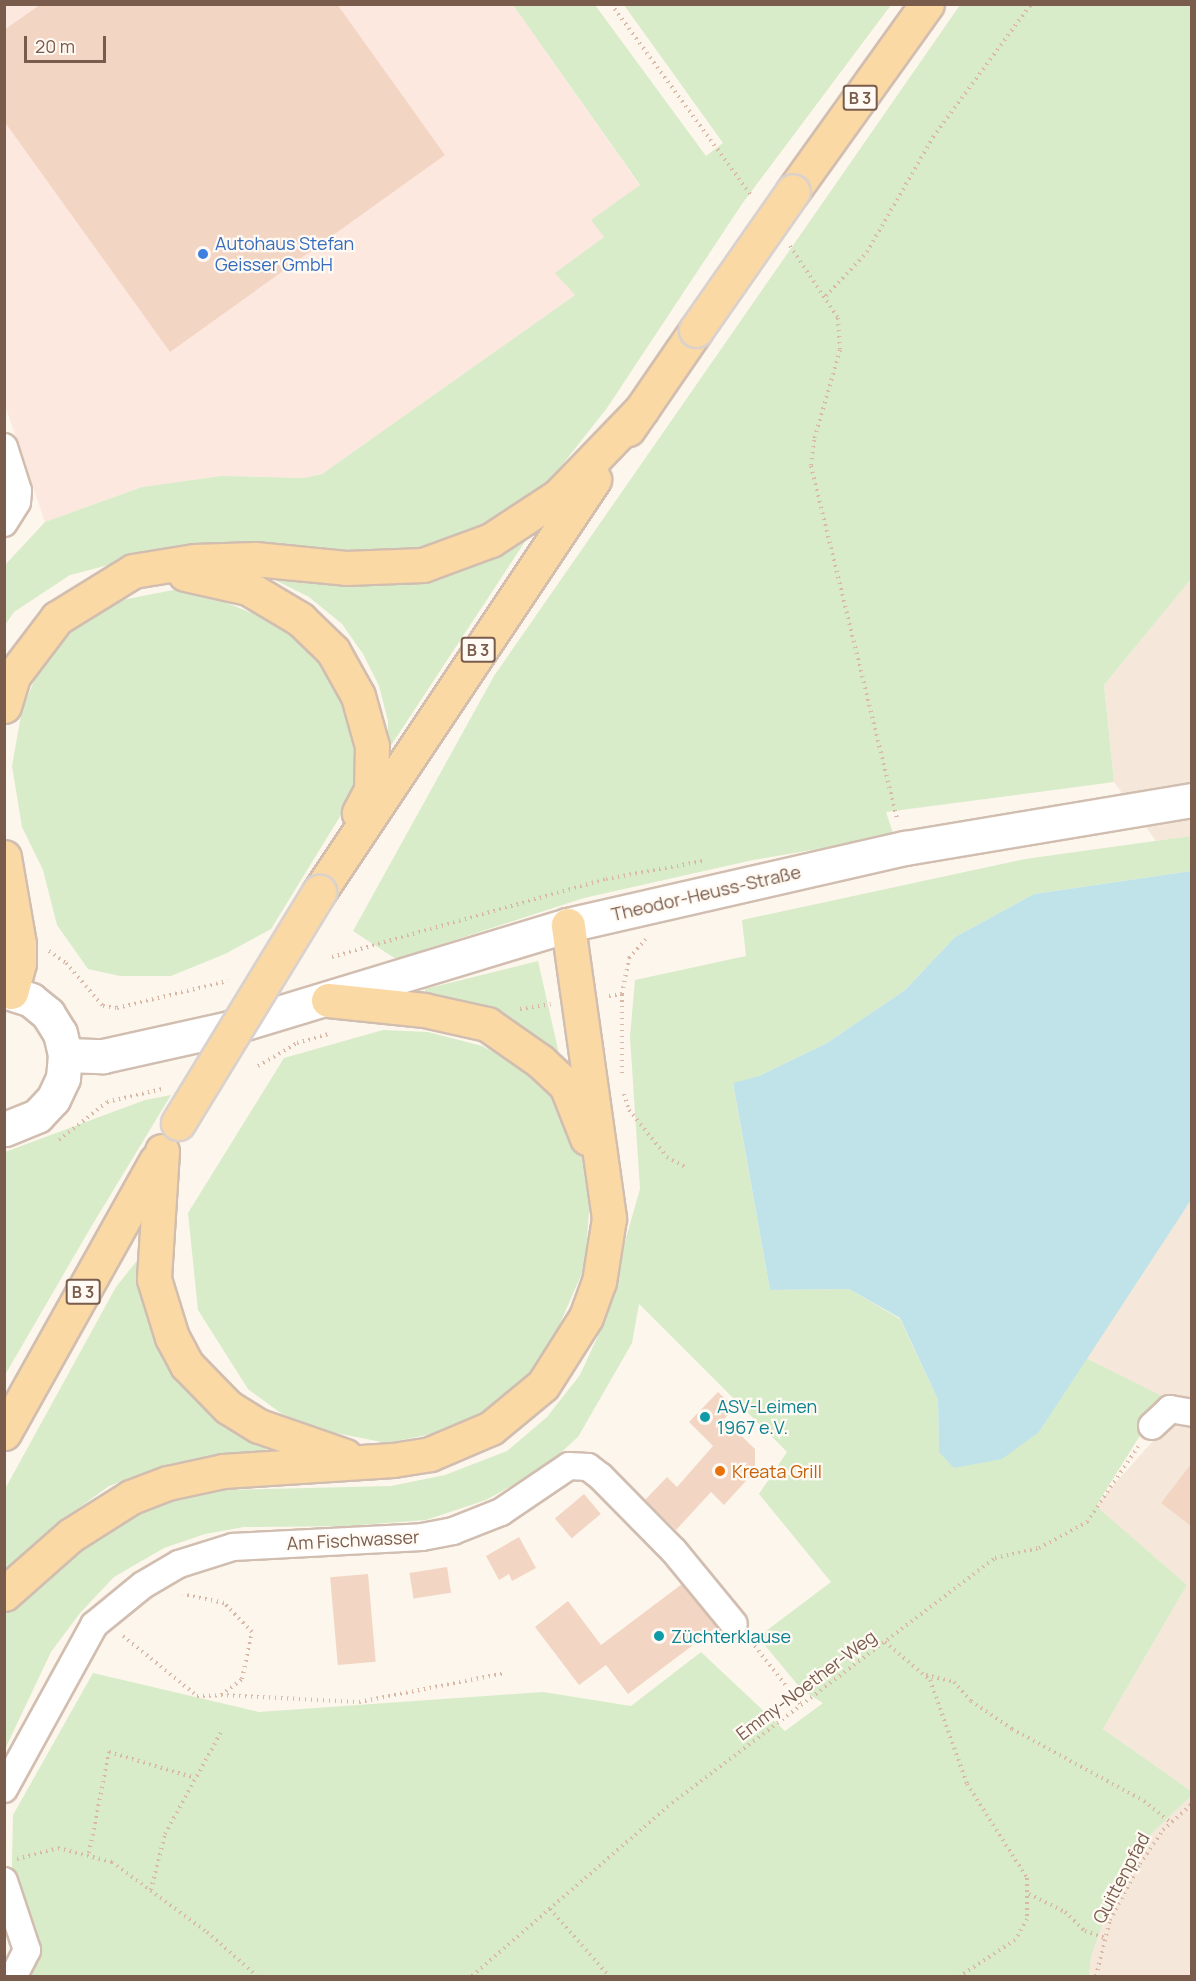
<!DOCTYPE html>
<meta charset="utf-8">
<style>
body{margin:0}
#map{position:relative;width:1196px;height:1981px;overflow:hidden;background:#fdf6ec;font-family:Manrope,sans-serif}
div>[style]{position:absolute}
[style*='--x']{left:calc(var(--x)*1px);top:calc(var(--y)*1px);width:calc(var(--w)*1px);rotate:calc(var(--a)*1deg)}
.residential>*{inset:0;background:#f5e8da}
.commercial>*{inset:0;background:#fde8e0}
.green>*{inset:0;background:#d8ecc9}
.water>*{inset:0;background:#bfe3e8}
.building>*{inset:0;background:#f3d5c3;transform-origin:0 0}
.path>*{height:4px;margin-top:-2px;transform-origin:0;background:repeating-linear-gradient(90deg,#d9b8a5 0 1.5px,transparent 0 6px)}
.roads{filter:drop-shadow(2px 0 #d1beb0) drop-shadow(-2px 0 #d1beb0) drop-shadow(0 2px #d1beb0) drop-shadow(0 -2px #d1beb0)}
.street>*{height:26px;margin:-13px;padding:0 13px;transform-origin:13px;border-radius:13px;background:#fff}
.secondary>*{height:33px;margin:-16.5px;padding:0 16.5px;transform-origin:16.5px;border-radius:16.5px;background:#fff}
.primary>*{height:33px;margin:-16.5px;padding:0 16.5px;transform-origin:16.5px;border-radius:16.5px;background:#fbd9a5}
.bridges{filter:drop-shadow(2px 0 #dad1cd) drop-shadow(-2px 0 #dad1cd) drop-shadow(0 2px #dad1cd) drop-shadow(0 -2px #dad1cd)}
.primary-bridge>*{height:33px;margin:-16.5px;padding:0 16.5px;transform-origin:16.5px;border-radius:16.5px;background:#fbd9a5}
.dots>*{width:16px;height:16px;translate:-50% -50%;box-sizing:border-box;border:3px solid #fffaf3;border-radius:50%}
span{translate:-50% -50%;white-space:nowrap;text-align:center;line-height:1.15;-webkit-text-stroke:4.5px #fffaf3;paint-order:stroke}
.shield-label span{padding:2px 4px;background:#fffaf3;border:2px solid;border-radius:4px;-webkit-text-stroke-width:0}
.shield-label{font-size:16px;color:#7a5c4d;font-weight:700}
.shop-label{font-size:18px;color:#366cbe}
.left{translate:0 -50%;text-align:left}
.street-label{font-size:18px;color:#7a5c4d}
.culture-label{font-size:18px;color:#0d838f}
.food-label{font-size:18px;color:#c56008}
.frame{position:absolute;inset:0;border:6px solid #7a5c4d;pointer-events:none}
.scale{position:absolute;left:24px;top:36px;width:82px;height:27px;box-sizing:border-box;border:3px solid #7a5c4d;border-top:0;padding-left:8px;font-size:18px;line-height:21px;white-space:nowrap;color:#7a5c4d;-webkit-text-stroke:4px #fffaf3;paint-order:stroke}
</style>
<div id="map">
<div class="residential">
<i style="clip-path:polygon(1191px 579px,1191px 836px,1156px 841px,1114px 782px,1104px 685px)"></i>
<i style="clip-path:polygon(1191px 1200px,1191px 1791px,1103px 1729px,1187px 1585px,1095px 1506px,1183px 1407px,1086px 1358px)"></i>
<i style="clip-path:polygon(1191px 1796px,1191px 1976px,1089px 1976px,1091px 1957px,1114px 1892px,1150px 1835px)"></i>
</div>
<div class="commercial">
<i style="clip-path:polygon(4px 5px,513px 5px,640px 186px,592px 220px,604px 237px,556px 273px,575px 295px,322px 474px,304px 478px,221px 476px,142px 487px,45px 522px,5px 405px)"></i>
</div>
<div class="green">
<i style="clip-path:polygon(513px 5px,595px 5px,706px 156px,723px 143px,624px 5px,891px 5px,742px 204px,607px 408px,547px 484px,475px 533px,415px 553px,151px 554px,70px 575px,14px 612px,5px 625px,5px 565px,45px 522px,142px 487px,221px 476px,304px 478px,322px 474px,575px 295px,555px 273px,604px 237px,591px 220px,640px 185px)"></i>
<i style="clip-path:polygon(960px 5px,1191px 5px,1191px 579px,1104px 685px,1114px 782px,886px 812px,894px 836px,753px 860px,584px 898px,396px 959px,353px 931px,494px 676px)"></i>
<i style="clip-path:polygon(523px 534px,528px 537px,388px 750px,388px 721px,379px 686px,363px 654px,342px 624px,309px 597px,267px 576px)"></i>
<i style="clip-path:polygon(173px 590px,222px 601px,264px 618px,301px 642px,330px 673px,352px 717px,359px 749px,355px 792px,271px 929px,225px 954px,171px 976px,120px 976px,88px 969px,57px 925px,43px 870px,22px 827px,12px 766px,22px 710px,41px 664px,72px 625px,117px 601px)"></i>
<i style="clip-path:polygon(1191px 836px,1191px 871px,1034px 894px,955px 937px,905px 990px,827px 1043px,759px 1076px,733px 1084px,770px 1290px,849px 1289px,900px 1319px,938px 1400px,939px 1452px,1039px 1432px,1086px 1358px,1164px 1397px,1096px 1506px,1187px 1585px,1103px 1729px,1191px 1791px,1191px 1796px,1150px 1835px,1114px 1892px,1091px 1957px,1089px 1976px,5px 1976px,10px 1952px,13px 1815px,93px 1673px,259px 1712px,543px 1692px,631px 1706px,701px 1652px,785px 1731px,823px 1703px,802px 1690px,758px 1637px,831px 1582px,759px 1494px,787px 1452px,639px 1304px,632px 1343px,578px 1437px,545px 1467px,486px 1500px,426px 1520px,347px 1526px,244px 1527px,205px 1534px,164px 1548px,114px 1577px,80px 1613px,51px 1652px,5px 1749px,5px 1615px,67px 1557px,117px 1523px,158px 1505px,224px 1490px,391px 1486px,445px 1475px,507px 1451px,547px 1417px,580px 1375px,598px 1336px,640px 1189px,630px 1037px,635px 980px,746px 956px,742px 920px,1025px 859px)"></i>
<i style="clip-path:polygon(538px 961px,559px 1054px,513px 1019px,483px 1006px,425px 993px,425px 989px)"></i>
<i style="clip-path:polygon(383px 1030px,428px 1032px,482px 1046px,526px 1068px,569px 1117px,591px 1184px,585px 1266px,552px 1342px,515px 1396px,461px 1428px,387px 1443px,325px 1431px,282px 1414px,248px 1389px,198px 1310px,188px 1213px,284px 1058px)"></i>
<i style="clip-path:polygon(171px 1095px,91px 1227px,5px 1375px,5px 1152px,145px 1100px)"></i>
<i style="clip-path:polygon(143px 1253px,144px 1277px,272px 1458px,214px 1458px,158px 1468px,109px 1486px,61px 1521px,5px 1572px,5px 1489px,116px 1287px)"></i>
</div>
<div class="water">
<i style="clip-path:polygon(1191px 871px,1191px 1200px,1039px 1432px,1002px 1459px,954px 1468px,939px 1452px,938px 1400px,900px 1318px,849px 1289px,770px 1290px,733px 1083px,759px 1076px,827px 1043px,905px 990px,955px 937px,1034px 894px)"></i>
</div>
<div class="building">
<i style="clip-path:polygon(41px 4px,337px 4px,445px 155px,170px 352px,4px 121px,4px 30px)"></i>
<i style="clip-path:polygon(718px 1392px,735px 1408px,724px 1419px,755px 1449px,755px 1471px,724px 1505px,711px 1492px,676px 1530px,645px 1500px,667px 1477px,677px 1487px,713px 1446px,689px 1422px)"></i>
<i style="clip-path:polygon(1191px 1464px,1191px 1526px,1161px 1503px)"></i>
<i style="left:584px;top:1494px;width:26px;height:38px;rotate:50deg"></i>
<i style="clip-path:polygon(519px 1537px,536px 1568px,512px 1581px,509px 1574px,499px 1580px,486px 1556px)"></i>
<i style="left:447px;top:1567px;width:26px;height:38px;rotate:81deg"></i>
<i style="left:368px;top:1574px;width:88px;height:38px;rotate:85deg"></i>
<i style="clip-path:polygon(682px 1584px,717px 1627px,628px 1694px,606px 1665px,579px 1685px,535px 1627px,568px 1601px,601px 1645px)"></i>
</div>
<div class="path">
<i style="--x:611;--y:4;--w:239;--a:53.8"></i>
<i style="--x:790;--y:246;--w:87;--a:56.3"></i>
<i style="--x:838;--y:318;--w:32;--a:86"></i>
<i style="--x:840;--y:350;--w:94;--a:106.1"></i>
<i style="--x:814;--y:440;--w:26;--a:97"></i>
<i style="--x:811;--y:466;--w:363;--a:76.3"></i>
<i style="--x:826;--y:296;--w:60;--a:-47"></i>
<i style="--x:867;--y:252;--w:133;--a:-60.1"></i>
<i style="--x:933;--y:137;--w:165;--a:-53.6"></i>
<i style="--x:49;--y:951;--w:21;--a:35"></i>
<i style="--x:66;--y:963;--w:57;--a:49.3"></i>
<i style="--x:103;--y:1006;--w:14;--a:8"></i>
<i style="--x:117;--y:1008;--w:114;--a:-13.7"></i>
<i style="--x:332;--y:957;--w:285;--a:-15.9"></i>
<i style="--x:606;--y:879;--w:99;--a:-10.5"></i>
<i style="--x:622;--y:994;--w:83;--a:90"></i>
<i style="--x:609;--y:996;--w:13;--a:-9"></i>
<i style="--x:622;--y:994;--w:37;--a:-79"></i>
<i style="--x:629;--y:958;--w:25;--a:-48"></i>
<i style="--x:520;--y:1009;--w:31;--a:-9"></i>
<i style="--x:258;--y:1066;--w:45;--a:-30.5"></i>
<i style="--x:297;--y:1043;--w:35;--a:-16"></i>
<i style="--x:624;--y:1094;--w:17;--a:73"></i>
<i style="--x:629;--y:1110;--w:60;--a:51"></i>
<i style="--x:667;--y:1157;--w:21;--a:29"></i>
<i style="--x:59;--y:1140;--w:61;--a:-38.4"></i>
<i style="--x:107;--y:1102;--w:57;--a:-13.3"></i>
<i style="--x:123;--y:1636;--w:95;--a:39"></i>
<i style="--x:197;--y:1696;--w:24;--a:-2"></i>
<i style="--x:221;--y:1695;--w:26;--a:-37"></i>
<i style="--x:242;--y:1679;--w:48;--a:-78"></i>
<i style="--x:252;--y:1632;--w:40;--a:-134"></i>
<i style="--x:224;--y:1603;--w:42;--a:-167.6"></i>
<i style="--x:751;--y:1641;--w:81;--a:52"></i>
<i style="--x:885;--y:1642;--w:59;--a:40.2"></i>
<i style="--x:930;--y:1680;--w:110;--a:70.4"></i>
<i style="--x:967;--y:1784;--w:112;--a:57.4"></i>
<i style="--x:1027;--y:1878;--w:41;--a:90"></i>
<i style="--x:1027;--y:1919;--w:24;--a:120"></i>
<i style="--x:1015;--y:1940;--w:66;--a:146.8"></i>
<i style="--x:926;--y:1675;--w:29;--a:14"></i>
<i style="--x:954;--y:1682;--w:25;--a:48"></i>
<i style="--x:971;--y:1701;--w:50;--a:34.3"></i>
<i style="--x:1012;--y:1729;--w:150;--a:28.6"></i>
<i style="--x:1144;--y:1801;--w:33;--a:39"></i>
<i style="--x:221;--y:1695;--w:138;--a:2.9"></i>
<i style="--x:359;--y:1702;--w:149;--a:-11.2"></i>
<i style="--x:89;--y:1853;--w:103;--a:-78.8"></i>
<i style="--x:109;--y:1752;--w:90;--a:16.8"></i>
<i style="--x:17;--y:1859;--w:42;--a:-15"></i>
<i style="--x:58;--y:1848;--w:56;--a:14.5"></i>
<i style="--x:112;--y:1862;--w:118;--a:36.4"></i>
<i style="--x:207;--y:1932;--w:67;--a:41.3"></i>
<i style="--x:151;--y:1890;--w:58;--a:-76"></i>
<i style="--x:165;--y:1834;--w:116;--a:-61.2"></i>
<i style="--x:1029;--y:1894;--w:40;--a:26.6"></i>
<i style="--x:1065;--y:1912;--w:28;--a:44"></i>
<i style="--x:1085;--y:1931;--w:21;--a:19"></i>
<i style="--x:550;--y:1909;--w:89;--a:48.6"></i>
<i style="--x:472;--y:1976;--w:264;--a:-40.9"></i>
<i style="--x:672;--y:1803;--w:405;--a:-37.2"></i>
<i style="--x:995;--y:1558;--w:45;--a:-12.8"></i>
<i style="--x:1039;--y:1548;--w:55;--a:-28.4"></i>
<i style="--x:1087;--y:1522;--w:91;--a:-55.8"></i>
<i style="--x:1096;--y:1976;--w:58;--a:-76"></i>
<i style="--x:1110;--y:1920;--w:64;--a:-61.8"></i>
<i style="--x:1140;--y:1864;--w:41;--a:-55.9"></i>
<i style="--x:1163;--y:1830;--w:39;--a:-42"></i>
</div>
<div class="roads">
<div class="street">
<i style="--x:4;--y:447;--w:46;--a:72.3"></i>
<i style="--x:18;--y:491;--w:11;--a:95"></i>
<i style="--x:17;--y:502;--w:25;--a:122"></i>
<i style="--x:1152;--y:1426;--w:25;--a:-43"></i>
<i style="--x:1170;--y:1409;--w:22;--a:10"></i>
<i style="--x:4;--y:1789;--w:187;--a:-61.2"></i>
<i style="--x:94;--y:1625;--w:63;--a:-39.2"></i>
<i style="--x:143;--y:1585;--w:42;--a:-30.3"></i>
<i style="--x:179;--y:1564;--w:57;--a:-17.5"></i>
<i style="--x:233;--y:1547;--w:189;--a:-3"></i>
<i style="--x:422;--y:1537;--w:32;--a:-11"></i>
<i style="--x:453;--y:1531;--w:52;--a:-21.6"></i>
<i style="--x:501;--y:1512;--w:82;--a:-34.1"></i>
<i style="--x:569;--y:1466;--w:19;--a:3"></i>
<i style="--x:588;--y:1467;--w:15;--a:37"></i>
<i style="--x:600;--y:1476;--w:105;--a:45.4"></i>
<i style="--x:674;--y:1551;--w:94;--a:50.6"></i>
<i style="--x:4;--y:1881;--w:73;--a:71.6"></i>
<i style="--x:27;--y:1950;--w:29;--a:117"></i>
</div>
<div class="secondary">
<i style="--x:4;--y:991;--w:28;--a:18"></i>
<i style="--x:31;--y:1000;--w:22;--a:39"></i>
<i style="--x:48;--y:1014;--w:22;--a:58"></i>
<i style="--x:60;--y:1033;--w:23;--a:77"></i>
<i style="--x:65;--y:1055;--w:23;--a:95"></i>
<i style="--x:63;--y:1078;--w:23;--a:115"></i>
<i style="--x:53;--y:1099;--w:23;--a:133"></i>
<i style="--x:37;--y:1116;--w:35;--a:158"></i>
<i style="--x:65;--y:1055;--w:38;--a:2"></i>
<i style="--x:103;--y:1056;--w:129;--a:-12.5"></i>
<i style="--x:229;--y:1028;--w:354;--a:-16.9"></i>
<i style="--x:568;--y:925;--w:346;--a:-12.9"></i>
<i style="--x:905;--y:848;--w:291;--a:-9.5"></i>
</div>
<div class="primary">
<i style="--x:793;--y:191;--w:230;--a:-54.4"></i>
<i style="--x:628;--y:429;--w:120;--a:-55.5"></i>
<i style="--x:185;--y:574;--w:65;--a:12.5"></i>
<i style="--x:248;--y:588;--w:61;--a:30.8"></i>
<i style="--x:300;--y:619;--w:46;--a:44.1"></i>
<i style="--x:333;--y:651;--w:51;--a:60.9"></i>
<i style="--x:358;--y:696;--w:52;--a:74.4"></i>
<i style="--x:372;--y:746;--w:44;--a:91.3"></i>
<i style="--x:371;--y:790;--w:26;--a:118"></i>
<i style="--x:4;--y:706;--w:31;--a:-73"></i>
<i style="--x:13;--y:676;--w:73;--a:-52.8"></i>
<i style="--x:57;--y:618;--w:89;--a:-31.7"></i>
<i style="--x:133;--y:571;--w:62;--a:-9.3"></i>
<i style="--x:194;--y:561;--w:61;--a:-1.9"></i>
<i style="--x:255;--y:559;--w:91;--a:5.6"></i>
<i style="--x:346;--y:568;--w:77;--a:-2.2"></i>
<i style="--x:423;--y:565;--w:72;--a:-20.2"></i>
<i style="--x:491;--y:540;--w:80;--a:-33.3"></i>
<i style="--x:558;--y:496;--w:120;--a:-46"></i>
<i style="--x:4;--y:857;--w:88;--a:80.2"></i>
<i style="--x:19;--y:944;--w:19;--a:90"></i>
<i style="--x:19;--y:963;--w:30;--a:105"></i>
<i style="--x:319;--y:892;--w:496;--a:-56.3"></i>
<i style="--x:328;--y:1000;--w:97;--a:5.9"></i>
<i style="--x:424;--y:1010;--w:65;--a:12.5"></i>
<i style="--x:487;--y:1024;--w:65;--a:34.9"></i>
<i style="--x:540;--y:1061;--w:35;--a:43"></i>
<i style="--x:566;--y:1085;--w:57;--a:68.4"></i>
<i style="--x:162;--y:1151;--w:128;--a:93.6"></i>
<i style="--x:154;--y:1279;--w:61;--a:72.8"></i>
<i style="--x:172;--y:1337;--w:32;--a:62"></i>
<i style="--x:187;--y:1365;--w:59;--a:45.7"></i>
<i style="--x:228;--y:1407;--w:36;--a:32"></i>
<i style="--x:259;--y:1426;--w:91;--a:19.2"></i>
<i style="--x:4;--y:1433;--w:312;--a:-60.8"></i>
<i style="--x:4;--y:1594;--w:89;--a:-41.4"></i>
<i style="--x:71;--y:1535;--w:71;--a:-32.3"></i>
<i style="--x:131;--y:1497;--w:40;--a:-21"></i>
<i style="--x:168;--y:1483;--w:56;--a:-12.3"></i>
<i style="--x:223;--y:1471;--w:170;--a:-3.7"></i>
<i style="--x:393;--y:1460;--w:37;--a:-9"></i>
<i style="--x:430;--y:1454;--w:66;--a:-23.1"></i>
<i style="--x:491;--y:1428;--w:67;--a:-39.6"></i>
<i style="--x:543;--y:1385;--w:80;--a:-57.7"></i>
<i style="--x:586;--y:1317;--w:37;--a:-70"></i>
<i style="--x:599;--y:1282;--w:65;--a:-81.1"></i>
<i style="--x:609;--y:1218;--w:296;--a:-98"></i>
</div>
</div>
<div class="bridges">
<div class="primary-bridge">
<i style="--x:696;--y:330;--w:169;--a:-55.1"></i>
<i style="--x:178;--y:1123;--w:271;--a:-58.6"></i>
</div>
</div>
<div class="dots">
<i style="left:203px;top:254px;background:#3f7fe0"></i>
<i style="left:705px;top:1417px;background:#0f9aa8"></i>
<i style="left:720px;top:1471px;background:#e8710a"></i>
<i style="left:659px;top:1636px;background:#0f9aa8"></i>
</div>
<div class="shield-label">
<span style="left:860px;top:98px">B 3</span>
<span style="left:478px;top:650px">B 3</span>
<span style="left:83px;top:1292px">B 3</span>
</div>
<div class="shop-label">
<span class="left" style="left:215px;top:254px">Autohaus Stefan<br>Geisser GmbH</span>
</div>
<div class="street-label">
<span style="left:706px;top:893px;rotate:-13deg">Theodor-Heuss-Straße</span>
<span style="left:353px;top:1540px;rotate:-3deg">Am Fischwasser</span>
<span style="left:806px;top:1685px;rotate:-37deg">Emmy-Noether-Weg</span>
<span style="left:1121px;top:1878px;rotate:-62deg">Quittenpfad</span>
</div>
<div class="culture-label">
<span class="left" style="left:717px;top:1417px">ASV-Leimen<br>1967 e.V.</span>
<span class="left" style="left:671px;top:1636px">Züchterklause</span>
</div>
<div class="food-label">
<span class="left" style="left:732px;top:1471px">Kreata Grill</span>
</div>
<div class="frame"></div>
<div class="scale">20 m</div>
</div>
